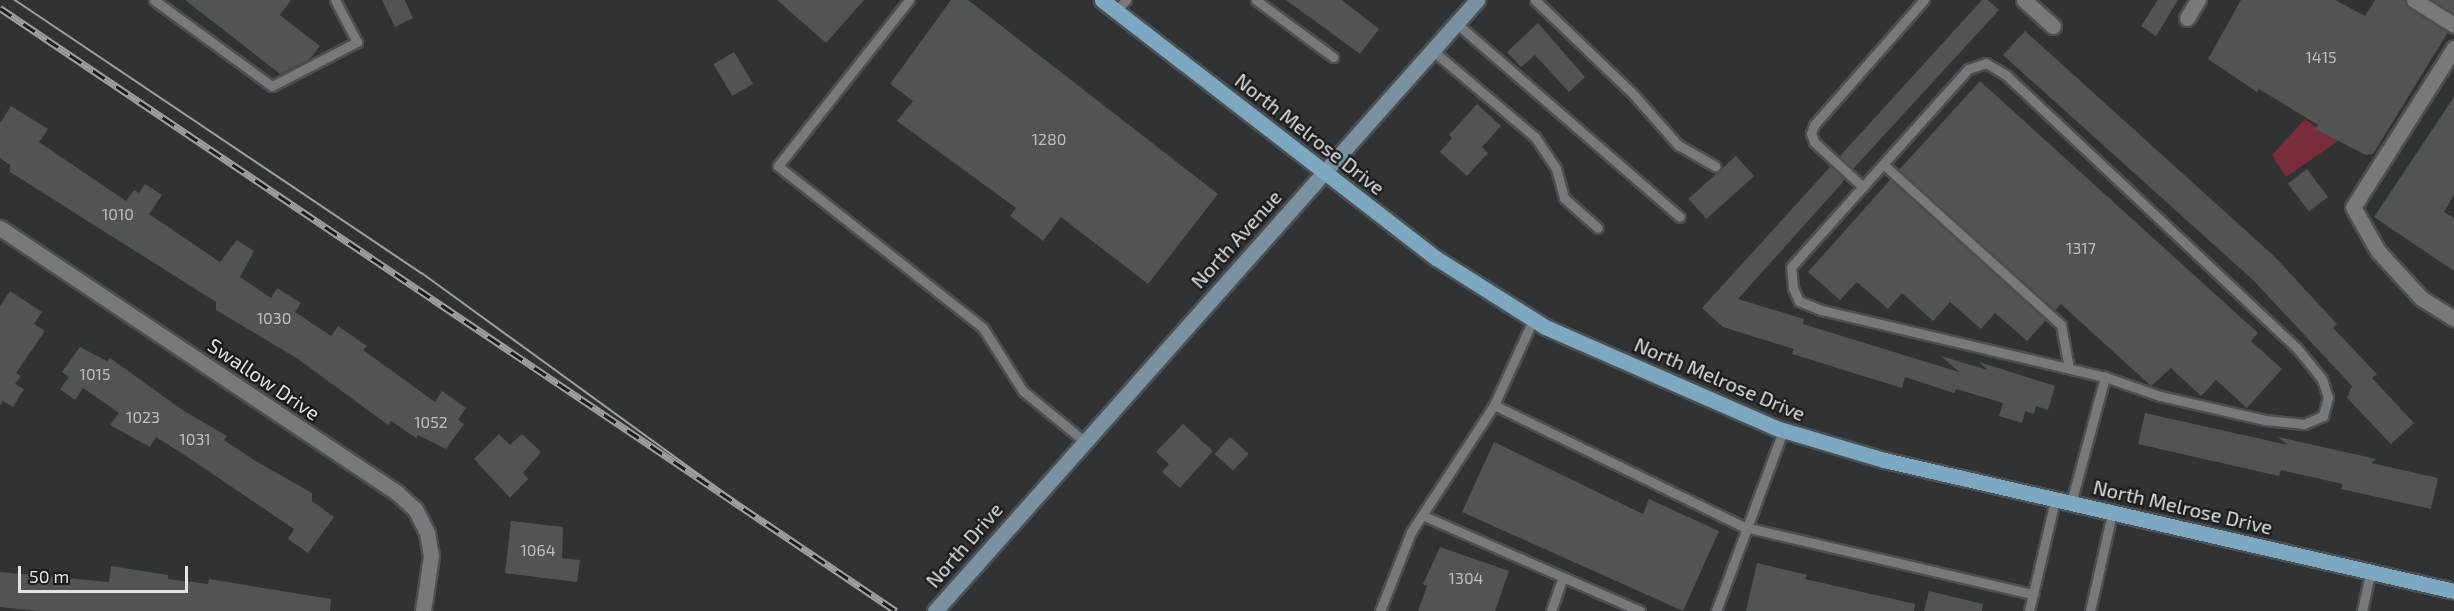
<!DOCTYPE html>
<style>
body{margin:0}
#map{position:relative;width:2454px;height:611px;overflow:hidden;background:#2f3335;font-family:"Exo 2",sans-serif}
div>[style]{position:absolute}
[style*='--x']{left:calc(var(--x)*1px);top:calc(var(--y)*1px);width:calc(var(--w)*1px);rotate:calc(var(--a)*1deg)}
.green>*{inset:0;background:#792d3a}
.building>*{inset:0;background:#505456;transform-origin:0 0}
.roads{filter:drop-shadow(2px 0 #4c4f51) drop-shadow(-2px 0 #4c4f51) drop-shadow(0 2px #4c4f51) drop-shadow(0 -2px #4c4f51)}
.lane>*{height:9px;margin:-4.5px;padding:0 4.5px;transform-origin:4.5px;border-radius:4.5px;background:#767a7d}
.street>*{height:15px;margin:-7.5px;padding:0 7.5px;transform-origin:7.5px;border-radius:7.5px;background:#767a7d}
.secondary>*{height:15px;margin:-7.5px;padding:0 7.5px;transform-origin:7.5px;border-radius:7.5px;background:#7991a0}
.primary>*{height:15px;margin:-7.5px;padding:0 7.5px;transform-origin:7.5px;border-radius:7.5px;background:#7da8c2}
.tram>*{height:1.5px;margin:-0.75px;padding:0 0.75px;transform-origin:0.75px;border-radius:0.75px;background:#9da0a2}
.rail>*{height:7px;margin-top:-3.5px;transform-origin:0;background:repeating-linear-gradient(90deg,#191b1c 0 14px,#9da0a2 0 28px);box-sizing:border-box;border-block:2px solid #9da0a2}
span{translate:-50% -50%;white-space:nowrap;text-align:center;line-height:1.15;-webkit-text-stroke:4.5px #191b1c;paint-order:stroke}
.number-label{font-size:16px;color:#bdbfc1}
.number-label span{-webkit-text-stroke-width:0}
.street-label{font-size:20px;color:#e1e3e5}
.scale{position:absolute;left:18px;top:566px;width:170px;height:27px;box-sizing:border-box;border:3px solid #e1e3e5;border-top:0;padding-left:8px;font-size:18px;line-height:21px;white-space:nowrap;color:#e1e3e5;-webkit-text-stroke:4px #191b1c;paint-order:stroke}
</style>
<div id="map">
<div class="green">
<i style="clip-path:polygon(2305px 119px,2338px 141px,2286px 177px,2272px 155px)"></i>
</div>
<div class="building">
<i style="clip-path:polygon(185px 0,291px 0,280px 15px,320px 46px,310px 59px,280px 74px)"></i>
<i style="clip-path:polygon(382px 0,405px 0,413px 18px,395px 27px)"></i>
<i style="clip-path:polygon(777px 0,864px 0,826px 43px)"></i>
<i style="clip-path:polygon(951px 0,968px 0,1218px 194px,1148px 284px,1061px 217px,1043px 241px,1010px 216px,1016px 208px,897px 121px,913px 101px,890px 84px)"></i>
<i style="clip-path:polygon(1286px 0,1342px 0,1379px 29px,1360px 54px)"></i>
<i style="clip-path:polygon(1982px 0,1988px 0,1999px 10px,1853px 169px,1840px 156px)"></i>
<i style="clip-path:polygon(2158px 0,2178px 0,2156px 36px,2141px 26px)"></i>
<i style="clip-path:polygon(2241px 0,2335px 0,2365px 16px,2375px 0,2404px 0,2409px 8px,2448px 32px,2373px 154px,2366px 155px,2315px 129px,2318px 125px,2259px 89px,2257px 92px,2208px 59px)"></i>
<i style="clip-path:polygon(2432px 0,2454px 0,2454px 14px)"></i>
<i style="clip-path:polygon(1538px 23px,1585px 77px,1569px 92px,1535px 55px,1521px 67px,1507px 52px)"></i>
<i style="clip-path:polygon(2025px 31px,2275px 257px,2337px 324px,2333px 328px,2377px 374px,2372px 378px,2414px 423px,2391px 444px,2347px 398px,2352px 386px,2253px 280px,2003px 55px)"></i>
<i style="left:734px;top:52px;width:37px;height:24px;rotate:59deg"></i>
<i style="clip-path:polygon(1980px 81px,2258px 333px,2251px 341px,2282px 369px,2247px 408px,2216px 380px,2201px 396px,2171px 368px,2151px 386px,2061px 304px,2055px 310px,1899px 170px)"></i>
<i style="clip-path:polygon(2454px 97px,2454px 195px,2444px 212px,2454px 218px,2454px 271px,2374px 217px)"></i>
<i style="clip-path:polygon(1477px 104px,1501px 126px,1482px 147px,1488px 153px,1467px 176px,1440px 152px,1452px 138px,1449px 135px)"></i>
<i style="clip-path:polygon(11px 106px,48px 129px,39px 142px,126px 201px,134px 190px,139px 193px,145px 184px,162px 195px,149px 214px,220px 262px,237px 240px,254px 251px,240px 277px,271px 298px,277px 288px,301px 303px,295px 312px,331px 336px,338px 326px,367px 346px,363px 350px,435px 402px,442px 391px,466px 408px,458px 420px,464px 424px,446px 449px,418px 435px,416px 438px,391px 421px,388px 425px,298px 359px,216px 310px,216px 302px,10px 172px,10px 165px,0 158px,0 123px)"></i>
<i style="left:1736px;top:156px;width:27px;height:64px;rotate:48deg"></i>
<i style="clip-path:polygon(1831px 166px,1844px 179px,1842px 183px,1738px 299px,1804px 319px,1803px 324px,1959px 372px,1941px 356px,1988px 370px,1979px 362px,2055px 386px,2048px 410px,2036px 406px,2034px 414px,2025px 411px,2022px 423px,1999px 416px,2003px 403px,1956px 389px,1954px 393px,1905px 377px,1902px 388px,1792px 354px,1794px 349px,1723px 327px,1702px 308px)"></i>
<i style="left:2307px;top:169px;width:35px;height:24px;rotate:53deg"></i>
<i style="clip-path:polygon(1890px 180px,2046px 320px,2027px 341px,1995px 313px,1981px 329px,1950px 302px,1933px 321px,1902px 293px,1888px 309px,1857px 282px,1840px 300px,1808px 272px)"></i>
<i style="clip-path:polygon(10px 291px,42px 312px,34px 324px,45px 331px,16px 373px,21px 376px,15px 384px,24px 389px,13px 407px,3px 401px,0 405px,0 306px)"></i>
<i style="clip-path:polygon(80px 347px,107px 361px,110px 358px,184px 411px,227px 436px,224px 440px,254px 460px,312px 493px,312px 501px,334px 517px,308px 553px,288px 539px,294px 529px,186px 456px,156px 437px,150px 447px,110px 425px,119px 413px,83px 388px,75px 400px,60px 389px,69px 377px,62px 372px)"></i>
<i style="clip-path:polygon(2145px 413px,2288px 445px,2278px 437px,2376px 459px,2371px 463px,2438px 478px,2431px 509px,2341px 489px,2343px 484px,2281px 470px,2279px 476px,2138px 444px)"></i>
<i style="clip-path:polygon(1183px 424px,1213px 451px,1180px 488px,1162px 472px,1169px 464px,1156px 452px)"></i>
<i style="clip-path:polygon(499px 434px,510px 445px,522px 434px,541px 452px,523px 473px,528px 479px,510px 498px,474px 459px)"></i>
<i style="left:1230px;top:437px;width:25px;height:23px;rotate:42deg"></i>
<i style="clip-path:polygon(1494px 442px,1643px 514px,1649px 499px,1719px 531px,1683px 611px,1462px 512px)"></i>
<i style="clip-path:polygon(511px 521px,563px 527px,562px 558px,580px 560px,577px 582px,505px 573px)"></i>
<i style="clip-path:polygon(1440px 547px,1509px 571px,1495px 611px,1418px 611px,1427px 586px,1423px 584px)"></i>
<i style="clip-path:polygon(1757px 563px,1807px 575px,1805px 579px,1915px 604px,1914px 611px,1746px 611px)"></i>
<i style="clip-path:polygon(111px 566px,168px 575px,168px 579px,208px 584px,209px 579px,331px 599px,330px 611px,38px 611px,0 607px,0 572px,109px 582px)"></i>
<i style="clip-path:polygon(1929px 591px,1983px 604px,1982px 611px,1924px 611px)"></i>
</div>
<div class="roads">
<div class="lane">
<i style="--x:154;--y:0;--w:146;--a:36.1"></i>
<i style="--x:272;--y:86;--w:96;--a:-27.4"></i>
<i style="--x:357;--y:42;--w:47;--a:-117.6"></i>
<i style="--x:909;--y:0;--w:211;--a:128.3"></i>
<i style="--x:778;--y:166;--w:261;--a:38.3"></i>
<i style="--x:983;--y:328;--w:75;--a:57.6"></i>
<i style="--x:1023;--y:391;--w:79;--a:39.3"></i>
<i style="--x:1256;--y:0;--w:96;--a:36.5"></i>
<i style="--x:1535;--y:0;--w:137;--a:43.8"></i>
<i style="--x:1634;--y:95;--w:67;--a:48.7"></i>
<i style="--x:1678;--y:145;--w:43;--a:29.6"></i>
<i style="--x:1116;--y:11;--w:15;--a:-48"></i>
<i style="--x:1456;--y:23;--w:296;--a:40.9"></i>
<i style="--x:1432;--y:50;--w:135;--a:40.2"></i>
<i style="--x:1535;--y:137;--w:37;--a:56"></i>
<i style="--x:1556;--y:168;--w:31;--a:75"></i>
<i style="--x:1564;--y:198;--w:45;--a:41.4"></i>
<i style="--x:1986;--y:63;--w:23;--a:31"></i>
<i style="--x:2006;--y:75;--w:398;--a:43.2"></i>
<i style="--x:2296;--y:347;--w:41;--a:50.9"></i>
<i style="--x:2322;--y:379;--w:19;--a:72"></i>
<i style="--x:2328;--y:397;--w:20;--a:105"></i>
<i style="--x:2323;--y:416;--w:21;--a:157"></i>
<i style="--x:2304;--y:424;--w:39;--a:-174"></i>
<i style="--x:2265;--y:420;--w:108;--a:-167.1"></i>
<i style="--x:2160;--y:396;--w:58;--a:-160.9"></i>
<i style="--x:2105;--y:377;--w:292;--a:-166.7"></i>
<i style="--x:1821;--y:310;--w:24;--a:-158"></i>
<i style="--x:1799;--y:301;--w:14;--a:-115"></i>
<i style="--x:1793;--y:288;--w:21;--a:-95"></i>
<i style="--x:1791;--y:267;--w:266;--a:-48.2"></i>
<i style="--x:1968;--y:69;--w:19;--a:-18"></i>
<i style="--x:1883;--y:164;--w:240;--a:42.1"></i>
<i style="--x:2061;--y:325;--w:44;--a:79.5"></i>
<i style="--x:1863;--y:187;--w:67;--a:-137.4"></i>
<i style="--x:1814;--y:142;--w:9;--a:-108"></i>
<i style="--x:1811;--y:133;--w:9;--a:-69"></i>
<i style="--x:1814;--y:125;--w:167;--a:-48.7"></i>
<i style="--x:1494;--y:405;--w:278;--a:26"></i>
<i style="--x:1744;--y:527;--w:297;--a:13.1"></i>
<i style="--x:2071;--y:503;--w:131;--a:-74.9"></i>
<i style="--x:1424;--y:516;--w:236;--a:23.7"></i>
<i style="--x:1380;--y:611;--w:85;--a:-68.6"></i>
<i style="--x:1411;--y:532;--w:152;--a:-56.8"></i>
<i style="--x:1494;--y:405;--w:94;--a:-65.4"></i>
<i style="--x:1551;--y:611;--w:36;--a:-71"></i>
<i style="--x:1716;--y:611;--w:192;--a:-69.6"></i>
<i style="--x:2029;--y:611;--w:114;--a:-76.8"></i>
<i style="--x:2090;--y:611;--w:100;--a:-77.3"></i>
<i style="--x:2362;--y:611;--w:40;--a:-78"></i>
</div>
<div class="street">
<i style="--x:2024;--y:0;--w:39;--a:42"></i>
<i style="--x:2414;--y:0;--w:47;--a:32"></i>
<i style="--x:2187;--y:18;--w:21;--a:-59"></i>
<i style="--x:2454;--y:48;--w:188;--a:122.4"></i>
<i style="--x:2353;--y:207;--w:51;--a:60.4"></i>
<i style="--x:2378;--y:251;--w:64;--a:47.5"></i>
<i style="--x:2421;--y:298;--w:39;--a:32"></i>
<i style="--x:0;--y:228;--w:476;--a:33.7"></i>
<i style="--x:396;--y:492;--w:25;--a:42"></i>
<i style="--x:415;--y:509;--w:27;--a:63"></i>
<i style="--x:427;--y:533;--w:23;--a:80"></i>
<i style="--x:431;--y:556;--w:56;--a:98.3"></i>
</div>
<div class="secondary">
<i style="--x:935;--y:611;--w:817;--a:-48.42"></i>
</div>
<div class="primary">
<i style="--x:1102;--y:0;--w:422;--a:37.7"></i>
<i style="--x:1436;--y:258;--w:129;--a:32.3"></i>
<i style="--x:1545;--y:327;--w:252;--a:23.6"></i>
<i style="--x:1776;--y:428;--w:113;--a:16.5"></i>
<i style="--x:1884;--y:460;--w:585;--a:12.94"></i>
</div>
</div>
<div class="tram">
<i style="--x:15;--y:0;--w:490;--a:33.9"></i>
<i style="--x:422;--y:273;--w:427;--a:36"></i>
</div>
<div class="rail">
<i style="--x:0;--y:8;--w:1080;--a:33.94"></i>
</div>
<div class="number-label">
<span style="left:2321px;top:57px">1415</span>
<span style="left:1049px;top:139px">1280</span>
<span style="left:118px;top:214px">1010</span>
<span style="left:2081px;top:248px">1317</span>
<span style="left:274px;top:318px">1030</span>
<span style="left:95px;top:374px">1015</span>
<span style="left:143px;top:417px">1023</span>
<span style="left:431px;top:422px">1052</span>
<span style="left:195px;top:439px">1031</span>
<span style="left:538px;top:550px">1064</span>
<span style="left:1466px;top:578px">1304</span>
</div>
<div class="street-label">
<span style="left:1310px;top:134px;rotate:38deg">North Melrose Drive</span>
<span style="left:1236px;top:239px;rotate:-48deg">North Avenue</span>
<span style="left:264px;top:379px;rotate:34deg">Swallow Drive</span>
<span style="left:1720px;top:379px;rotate:23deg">North Melrose Drive</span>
<span style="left:2183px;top:507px;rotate:13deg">North Melrose Drive</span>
<span style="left:964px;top:545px;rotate:-49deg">North Drive</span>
</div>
<div class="scale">50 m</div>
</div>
